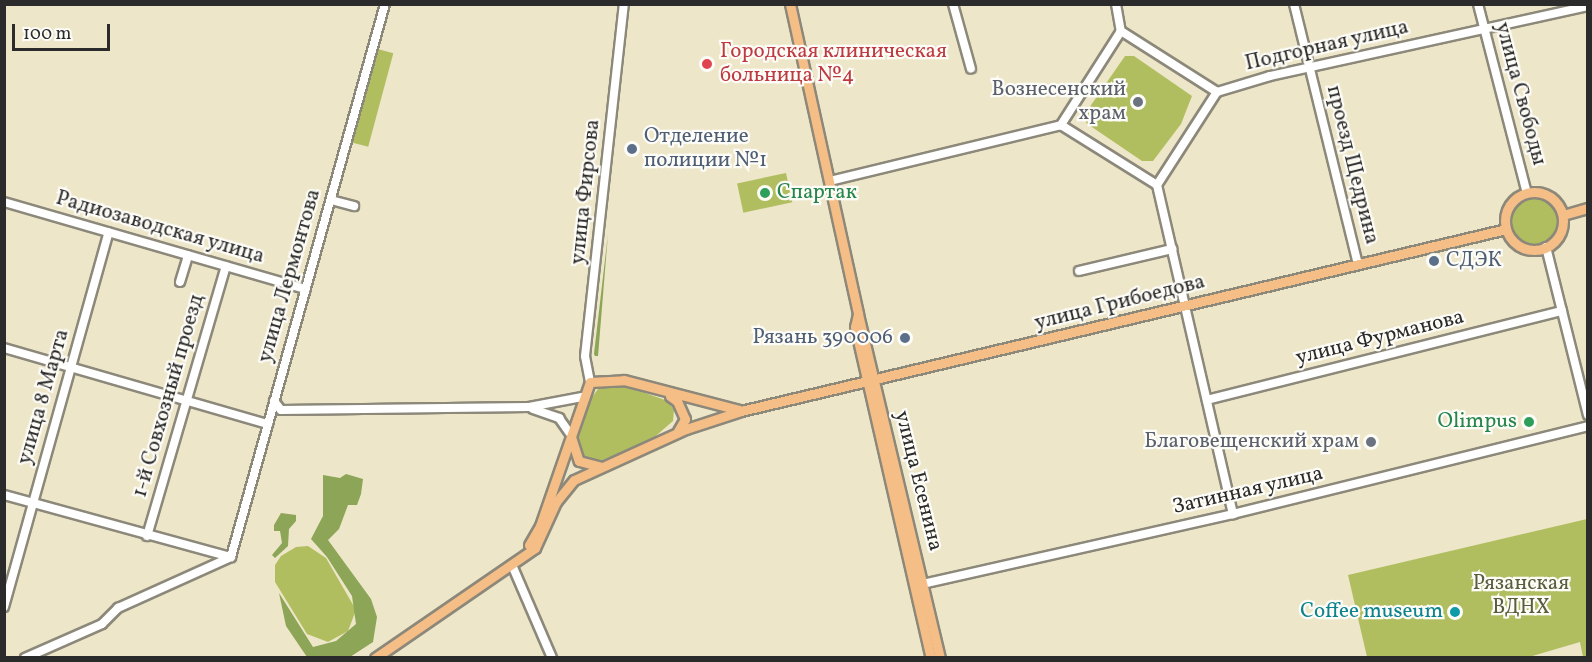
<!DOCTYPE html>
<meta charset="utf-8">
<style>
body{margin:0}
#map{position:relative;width:1592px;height:662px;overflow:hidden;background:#ede6c9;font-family:Vollkorn,serif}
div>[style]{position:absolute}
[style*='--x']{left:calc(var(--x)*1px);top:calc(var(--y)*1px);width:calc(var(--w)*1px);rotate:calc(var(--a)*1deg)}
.green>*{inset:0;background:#b1be60;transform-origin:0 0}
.round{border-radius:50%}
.forest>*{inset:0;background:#8ca556}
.roads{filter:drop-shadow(2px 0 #8c887a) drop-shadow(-2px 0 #8c887a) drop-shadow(0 2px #8c887a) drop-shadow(0 -2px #8c887a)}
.minor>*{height:8px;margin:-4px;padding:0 4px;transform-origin:4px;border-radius:4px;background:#fff}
.major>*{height:9px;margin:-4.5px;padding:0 4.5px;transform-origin:4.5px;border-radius:4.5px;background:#f6be87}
.major>.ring{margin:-4.5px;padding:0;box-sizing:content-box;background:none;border:9px solid #f6be87;border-radius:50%}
.dots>*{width:16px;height:16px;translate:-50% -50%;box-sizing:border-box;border:3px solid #fdfcf7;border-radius:50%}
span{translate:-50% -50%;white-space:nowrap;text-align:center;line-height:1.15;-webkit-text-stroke:4.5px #fdfcf7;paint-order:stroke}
.street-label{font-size:21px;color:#2b2b2b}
.health-label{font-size:21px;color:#be3a42}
.left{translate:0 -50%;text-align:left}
.worship-label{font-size:21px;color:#5b616d}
.right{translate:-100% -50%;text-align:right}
.service-label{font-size:21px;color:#4e5e75}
.leisure-label{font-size:21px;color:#27864d}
.park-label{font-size:21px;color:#5a5e3e}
.culture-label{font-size:21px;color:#0d838f}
.frame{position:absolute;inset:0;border:6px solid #2b2b2b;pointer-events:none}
.scale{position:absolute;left:12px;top:24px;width:98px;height:27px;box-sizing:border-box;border:3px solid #2b2b2b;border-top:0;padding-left:8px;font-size:18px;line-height:21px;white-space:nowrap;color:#2b2b2b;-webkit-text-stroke:4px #fdfcf7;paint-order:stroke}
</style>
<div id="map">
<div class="green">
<i style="left:374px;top:48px;width:20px;height:97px;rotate:15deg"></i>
<i style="clip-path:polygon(1125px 56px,1134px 56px,1192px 96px,1181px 124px,1153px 161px,1142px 161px,1086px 123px,1089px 108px)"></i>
<i style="left:786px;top:173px;width:30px;height:50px;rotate:78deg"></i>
<i class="round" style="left:1510px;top:196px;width:50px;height:50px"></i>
<i style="clip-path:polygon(619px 384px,668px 401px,674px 410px,673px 421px,650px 441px,595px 463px,581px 457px,576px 441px,585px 407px,598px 389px)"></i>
<i style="clip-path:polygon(1587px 519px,1587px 657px,1583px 657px,1580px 642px,1529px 657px,1367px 657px,1348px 575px)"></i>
<i style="clip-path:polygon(308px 546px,326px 558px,356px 610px,348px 631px,328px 642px,307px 634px,275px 582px,275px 565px,281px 556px,296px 547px)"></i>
</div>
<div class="forest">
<i style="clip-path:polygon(608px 234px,598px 356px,595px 356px,594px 354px)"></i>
<i style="clip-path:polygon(346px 474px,363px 479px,361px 494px,357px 505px,348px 505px,339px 529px,328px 540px,371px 599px,377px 617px,373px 642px,350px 657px,307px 657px,286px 626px,279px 593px,313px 647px,336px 641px,356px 624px,352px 596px,327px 557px,311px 539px,323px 516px,323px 475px,340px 478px)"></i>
<i style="clip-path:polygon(281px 513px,296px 515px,296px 521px,289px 529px,288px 546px,275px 558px,272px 555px,282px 543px,280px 531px,274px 531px,274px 525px)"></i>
</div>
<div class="roads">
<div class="minor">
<i style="--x:953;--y:4;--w:67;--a:74.5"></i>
<i style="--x:1116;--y:4;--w:27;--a:80"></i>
<i style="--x:1121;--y:31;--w:112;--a:122.6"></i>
<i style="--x:1061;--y:125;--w:113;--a:32"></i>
<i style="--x:1157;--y:185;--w:111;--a:-57.2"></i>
<i style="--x:1217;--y:92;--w:114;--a:-147.6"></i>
<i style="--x:1294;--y:4;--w:268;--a:76.2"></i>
<i style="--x:1478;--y:4;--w:195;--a:75.5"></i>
<i style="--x:1217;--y:92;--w:55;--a:-16.8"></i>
<i style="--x:1270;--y:76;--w:326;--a:-12.4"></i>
<i style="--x:830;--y:181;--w:238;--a:-13.6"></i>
<i style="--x:1157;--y:185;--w:338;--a:77"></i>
<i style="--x:331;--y:200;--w:24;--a:15"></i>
<i style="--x:4;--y:202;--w:314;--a:16.1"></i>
<i style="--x:1546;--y:247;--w:173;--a:76"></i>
<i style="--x:1079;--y:271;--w:96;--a:-13.3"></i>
<i style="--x:180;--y:282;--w:28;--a:-73"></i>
<i style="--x:4;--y:348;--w:275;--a:16.1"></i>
<i style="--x:590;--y:382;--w:26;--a:-101"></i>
<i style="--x:585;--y:356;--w:354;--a:-83.7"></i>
<i style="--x:1207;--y:400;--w:366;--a:-14.1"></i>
<i style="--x:274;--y:401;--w:11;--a:52"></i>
<i style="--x:281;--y:410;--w:248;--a:-0.7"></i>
<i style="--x:529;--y:407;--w:54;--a:-10.7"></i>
<i style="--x:533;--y:409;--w:28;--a:19"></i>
<i style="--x:559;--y:418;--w:19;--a:55"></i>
<i style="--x:4;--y:495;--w:235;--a:15.3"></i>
<i style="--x:147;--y:536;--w:281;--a:-73.7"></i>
<i style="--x:231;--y:557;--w:574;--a:-74.44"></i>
<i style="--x:512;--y:565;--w:101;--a:66.7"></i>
<i style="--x:918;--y:585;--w:323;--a:-12.7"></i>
<i style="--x:1233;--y:514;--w:366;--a:-13.9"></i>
<i style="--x:4;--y:607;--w:389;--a:-74.4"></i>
<i style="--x:25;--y:658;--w:84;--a:-23.8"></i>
<i style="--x:102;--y:624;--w:23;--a:-45"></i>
<i style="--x:118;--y:608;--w:124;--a:-24.3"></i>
</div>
<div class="major">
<i style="--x:790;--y:4;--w:317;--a:77.6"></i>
<i style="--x:858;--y:314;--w:354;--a:76.6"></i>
<i class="ring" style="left:1505px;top:192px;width:49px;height:49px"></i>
<i style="--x:1563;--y:215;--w:26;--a:-16"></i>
<i style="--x:858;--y:314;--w:13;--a:103"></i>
<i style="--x:855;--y:327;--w:340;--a:77.1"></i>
<i style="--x:670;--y:396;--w:9;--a:36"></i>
<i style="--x:677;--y:401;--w:20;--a:66"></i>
<i style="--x:685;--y:419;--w:14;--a:120"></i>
<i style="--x:571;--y:437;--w:25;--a:72"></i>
<i style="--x:579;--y:461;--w:23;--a:15"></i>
<i style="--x:529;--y:545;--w:22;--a:-60"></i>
<i style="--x:540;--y:526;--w:152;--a:-70.9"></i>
<i style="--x:590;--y:382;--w:34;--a:-3"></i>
<i style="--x:624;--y:380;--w:119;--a:14.6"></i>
<i style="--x:375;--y:658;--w:194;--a:-34.5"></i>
<i style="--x:535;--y:548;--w:51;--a:-65.5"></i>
<i style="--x:556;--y:502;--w:28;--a:-51"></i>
<i style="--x:574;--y:480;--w:123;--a:-24.5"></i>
<i style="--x:686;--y:429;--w:58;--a:-18.1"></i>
<i style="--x:741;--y:411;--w:786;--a:-13.38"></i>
</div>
</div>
<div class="dots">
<i style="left:707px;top:64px;background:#e0444e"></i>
<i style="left:1138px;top:102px;background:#6b7280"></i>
<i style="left:632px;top:149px;background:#5c6f8a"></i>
<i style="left:765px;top:193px;background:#2e9e5b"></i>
<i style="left:1434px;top:261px;background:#5c6f8a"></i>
<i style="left:905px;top:338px;background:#5c6f8a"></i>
<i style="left:1529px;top:422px;background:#2e9e5b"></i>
<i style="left:1371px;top:442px;background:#6b7280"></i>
<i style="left:1455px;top:612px;background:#0f9aa8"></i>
</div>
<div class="street-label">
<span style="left:1327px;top:46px;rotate:-13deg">Подгорная улица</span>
<span style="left:1520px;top:94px;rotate:75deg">улица Свободы</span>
<span style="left:1352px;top:165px;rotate:76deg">проезд Щедрина</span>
<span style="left:586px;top:192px;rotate:-84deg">улица Фирсова</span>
<span style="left:160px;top:228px;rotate:16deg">Радиозаводская улица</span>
<span style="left:290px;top:276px;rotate:-74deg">улица Лермонтова</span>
<span style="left:1120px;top:303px;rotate:-14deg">улица Грибоедова</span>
<span style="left:1380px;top:338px;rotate:-14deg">улица Фурманова</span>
<span style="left:169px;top:396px;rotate:-74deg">1-й Совхозный проезд</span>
<span style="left:44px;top:397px;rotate:-74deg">улица 8 Марта</span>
<span style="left:918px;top:481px;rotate:76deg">улица Есенина</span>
<span style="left:1248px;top:491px;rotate:-13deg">Затинная улица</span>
</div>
<div class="health-label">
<span class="left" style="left:720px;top:64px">Городская клиническая<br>больница №4</span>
</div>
<div class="worship-label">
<span class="right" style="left:1126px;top:102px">Вознесенский<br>храм</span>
<span class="right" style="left:1359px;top:442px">Благовещенский храм</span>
</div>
<div class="service-label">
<span class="left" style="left:644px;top:149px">Отделение<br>полиции №1</span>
<span class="left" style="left:1446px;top:261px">СДЭК</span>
<span class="right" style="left:893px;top:338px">Рязань 390006</span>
</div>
<div class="leisure-label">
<span class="left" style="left:777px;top:193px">Спартак</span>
<span class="right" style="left:1517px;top:422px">Olimpus</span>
</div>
<div class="park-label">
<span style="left:1521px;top:596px">Рязанская<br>ВДНХ</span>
</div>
<div class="culture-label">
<span class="right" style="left:1443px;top:612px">Coffee museum</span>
</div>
<div class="frame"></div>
<div class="scale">100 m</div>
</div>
